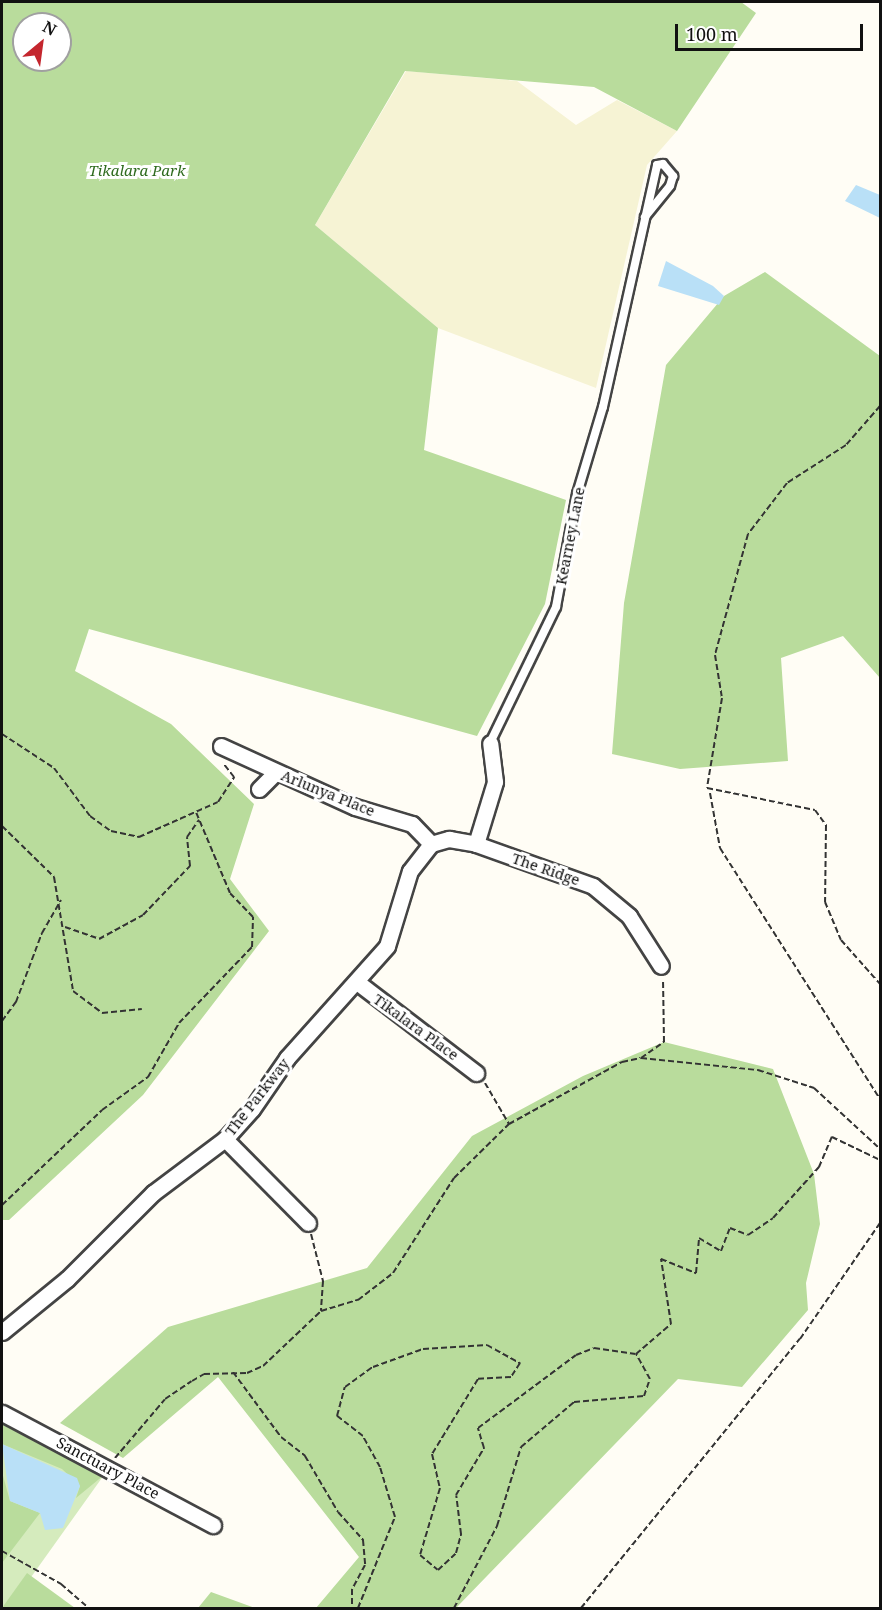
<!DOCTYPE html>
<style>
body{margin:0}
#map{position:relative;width:882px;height:1610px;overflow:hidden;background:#fffdf5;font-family:"Noto Serif",serif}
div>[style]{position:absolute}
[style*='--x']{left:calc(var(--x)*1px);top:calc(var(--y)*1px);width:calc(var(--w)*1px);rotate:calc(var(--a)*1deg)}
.farmland>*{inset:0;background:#f6f3d4}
.green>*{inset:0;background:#d5ebbd}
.forest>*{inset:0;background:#b9dc9c}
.water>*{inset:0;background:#b9e0f7}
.path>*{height:2px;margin-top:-1px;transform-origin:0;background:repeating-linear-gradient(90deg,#333 0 6px,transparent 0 9px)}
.roads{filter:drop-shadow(2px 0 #444) drop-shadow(-2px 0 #444) drop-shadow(0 2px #444) drop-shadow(0 -2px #444)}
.service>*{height:8px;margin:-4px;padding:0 4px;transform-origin:4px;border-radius:4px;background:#fff}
.minor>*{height:15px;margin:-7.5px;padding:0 7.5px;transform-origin:7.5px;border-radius:7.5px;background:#fff}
span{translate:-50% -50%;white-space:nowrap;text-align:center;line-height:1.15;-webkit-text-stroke:6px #fff;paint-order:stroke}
.park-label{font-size:15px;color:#2f6b1f;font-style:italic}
.street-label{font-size:15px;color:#111}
.frame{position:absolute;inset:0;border:3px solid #111;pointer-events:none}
.north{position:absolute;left:12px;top:12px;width:60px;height:60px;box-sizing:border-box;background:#fff;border:2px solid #a0a0a0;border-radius:50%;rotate:29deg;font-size:16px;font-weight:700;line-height:24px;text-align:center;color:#111}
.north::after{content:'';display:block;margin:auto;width:21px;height:27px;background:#c4262e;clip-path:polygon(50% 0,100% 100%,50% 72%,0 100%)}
.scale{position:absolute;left:675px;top:24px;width:188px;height:27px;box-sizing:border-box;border:3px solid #111;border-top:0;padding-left:8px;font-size:18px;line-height:21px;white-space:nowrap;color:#111;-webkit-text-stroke:4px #fff;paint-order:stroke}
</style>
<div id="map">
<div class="farmland">
<i style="clip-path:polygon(406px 71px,517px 81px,576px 125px,617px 100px,677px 131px,647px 165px,596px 388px,438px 328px,315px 225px)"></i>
</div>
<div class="green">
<i style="clip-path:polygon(2px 1417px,104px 1475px,24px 1587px,2px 1608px)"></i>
</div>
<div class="forest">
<i style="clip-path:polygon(evenodd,2px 2px,741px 2px,756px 13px,677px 131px,594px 87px,405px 71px,315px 225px,438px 328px,424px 450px,566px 500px,545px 604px,477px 736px,89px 629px,75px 671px,171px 724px,254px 804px,230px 879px,269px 931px,143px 1095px,9px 1220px,2px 1220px,2px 2px,24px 24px,60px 24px,60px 60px,24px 60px,24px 24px)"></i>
<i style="clip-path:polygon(765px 272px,880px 356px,880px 678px,843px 636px,781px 658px,788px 761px,680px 769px,612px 754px,624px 603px,666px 365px,724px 296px)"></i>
<i style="clip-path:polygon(664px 1042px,773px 1069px,814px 1174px,820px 1224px,806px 1283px,808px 1310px,742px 1387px,678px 1379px,456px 1608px,316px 1608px,359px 1557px,218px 1377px,123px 1458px,60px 1423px,168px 1327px,367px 1268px,472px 1136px,583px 1076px)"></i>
<i style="clip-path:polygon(2px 1406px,104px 1475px,76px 1498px,80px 1486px,62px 1469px,2px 1444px)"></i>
<i style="clip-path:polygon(2px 1472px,10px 1501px,40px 1513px,2px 1563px)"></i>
<i style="clip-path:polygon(27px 1573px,75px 1608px,2px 1608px)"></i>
<i style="clip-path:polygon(211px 1592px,255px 1608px,198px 1608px)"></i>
</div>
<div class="water">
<i style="clip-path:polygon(856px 185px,880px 195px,880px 218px,845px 201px)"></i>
<i style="clip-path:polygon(666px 261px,713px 286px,724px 296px,719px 305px,658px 286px)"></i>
<i style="clip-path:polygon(2px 1444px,77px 1478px,80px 1486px,63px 1528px,45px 1530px,40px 1513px,10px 1501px)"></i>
</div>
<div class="path">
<i style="--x:880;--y:406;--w:52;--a:131.1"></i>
<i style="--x:846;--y:445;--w:70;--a:147.2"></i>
<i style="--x:787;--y:483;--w:64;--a:127.4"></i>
<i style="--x:748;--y:534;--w:125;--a:105.3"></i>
<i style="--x:715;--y:655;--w:44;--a:80.8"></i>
<i style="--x:722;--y:698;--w:91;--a:99.5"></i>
<i style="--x:707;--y:788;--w:110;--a:11.5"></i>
<i style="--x:815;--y:810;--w:19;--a:54"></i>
<i style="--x:826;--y:825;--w:77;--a:90.7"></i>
<i style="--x:825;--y:902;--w:41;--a:67.2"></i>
<i style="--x:841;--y:940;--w:59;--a:48.4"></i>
<i style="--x:2;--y:734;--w:62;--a:33.2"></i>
<i style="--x:54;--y:768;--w:60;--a:53.1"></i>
<i style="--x:90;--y:816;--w:26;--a:36"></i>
<i style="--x:111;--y:831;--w:29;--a:12"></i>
<i style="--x:139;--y:837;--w:86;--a:-23.9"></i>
<i style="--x:218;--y:802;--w:30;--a:-57"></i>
<i style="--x:234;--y:777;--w:18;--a:-128"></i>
<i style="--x:710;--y:793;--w:56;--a:79.7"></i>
<i style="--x:720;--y:848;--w:298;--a:57.5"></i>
<i style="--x:2;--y:826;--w:73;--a:44.4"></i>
<i style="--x:54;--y:877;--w:116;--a:80.5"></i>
<i style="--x:73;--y:991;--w:36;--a:37"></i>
<i style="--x:102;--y:1013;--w:40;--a:-5.7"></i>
<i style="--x:65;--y:927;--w:36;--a:19"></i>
<i style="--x:99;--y:939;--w:50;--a:-28.6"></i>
<i style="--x:143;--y:915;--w:68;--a:-46.2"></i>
<i style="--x:190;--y:866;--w:29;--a:-96"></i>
<i style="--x:187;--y:837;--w:21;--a:-55"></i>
<i style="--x:2;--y:1021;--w:24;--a:-54"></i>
<i style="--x:16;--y:1002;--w:74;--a:-69.4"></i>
<i style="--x:42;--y:933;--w:38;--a:-60"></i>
<i style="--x:641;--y:1058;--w:28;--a:-35"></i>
<i style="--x:664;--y:1042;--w:62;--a:-90.9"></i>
<i style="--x:485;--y:1083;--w:48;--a:59.7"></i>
<i style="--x:2;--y:1205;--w:138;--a:-43.5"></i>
<i style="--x:102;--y:1110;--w:57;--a:-35.7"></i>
<i style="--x:148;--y:1077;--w:62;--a:-60.1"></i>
<i style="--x:179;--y:1023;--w:105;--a:-46.2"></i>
<i style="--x:252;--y:947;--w:30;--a:-88"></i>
<i style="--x:253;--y:917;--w:33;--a:-134"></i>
<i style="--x:230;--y:893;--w:88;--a:-112.8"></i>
<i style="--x:311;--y:1234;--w:49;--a:75.7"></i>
<i style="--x:323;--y:1281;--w:30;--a:94"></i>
<i style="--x:233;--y:1372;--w:81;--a:53.6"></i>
<i style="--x:281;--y:1437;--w:31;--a:38"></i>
<i style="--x:305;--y:1456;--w:65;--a:59.5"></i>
<i style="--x:338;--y:1512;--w:38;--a:48"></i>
<i style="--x:363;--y:1540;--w:25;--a:85"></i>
<i style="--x:365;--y:1565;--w:27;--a:118"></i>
<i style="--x:352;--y:1589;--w:19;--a:90"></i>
<i style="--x:115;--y:1458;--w:77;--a:-49.7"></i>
<i style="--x:165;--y:1399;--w:32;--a:-34"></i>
<i style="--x:192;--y:1381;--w:14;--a:-30"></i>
<i style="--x:204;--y:1374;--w:43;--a:-1.3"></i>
<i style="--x:247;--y:1373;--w:17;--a:-24"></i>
<i style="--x:263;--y:1366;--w:80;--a:-43.5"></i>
<i style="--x:321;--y:1311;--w:39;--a:-17"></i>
<i style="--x:358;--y:1300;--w:44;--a:-37.6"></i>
<i style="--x:393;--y:1273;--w:113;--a:-57.3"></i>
<i style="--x:454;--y:1178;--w:77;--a:-44.5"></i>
<i style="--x:509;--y:1124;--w:129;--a:-28.8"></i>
<i style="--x:622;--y:1062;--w:19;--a:-12"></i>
<i style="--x:641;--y:1058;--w:118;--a:5.9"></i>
<i style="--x:758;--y:1070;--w:59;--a:17.8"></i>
<i style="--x:814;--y:1088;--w:90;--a:42.7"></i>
<i style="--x:2;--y:1551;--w:68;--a:29.2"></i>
<i style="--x:61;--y:1584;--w:37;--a:41"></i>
<i style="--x:358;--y:1608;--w:98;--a:-67.9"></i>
<i style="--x:395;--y:1517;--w:52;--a:-106.7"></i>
<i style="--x:380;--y:1467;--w:35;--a:-119"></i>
<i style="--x:363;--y:1436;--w:33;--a:-142"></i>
<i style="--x:337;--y:1416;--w:30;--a:-75"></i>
<i style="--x:345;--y:1387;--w:34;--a:-36"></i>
<i style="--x:373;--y:1367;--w:53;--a:-19.8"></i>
<i style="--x:423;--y:1349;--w:64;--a:-3.6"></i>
<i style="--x:487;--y:1345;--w:38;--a:29"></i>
<i style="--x:520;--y:1363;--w:17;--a:123"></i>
<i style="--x:511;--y:1377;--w:33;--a:177"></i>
<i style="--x:478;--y:1379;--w:88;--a:121.5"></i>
<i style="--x:432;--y:1454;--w:35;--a:77"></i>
<i style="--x:440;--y:1488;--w:70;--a:106.6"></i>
<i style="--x:420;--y:1555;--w:23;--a:40"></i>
<i style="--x:438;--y:1570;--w:25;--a:-43"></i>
<i style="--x:456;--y:1553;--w:20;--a:-75"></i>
<i style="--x:461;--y:1534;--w:39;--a:-97"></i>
<i style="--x:456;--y:1495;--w:55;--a:-59.2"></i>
<i style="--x:484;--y:1448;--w:21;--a:-107"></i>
<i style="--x:478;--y:1428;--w:122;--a:-36.7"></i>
<i style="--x:576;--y:1355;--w:19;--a:-21"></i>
<i style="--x:594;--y:1348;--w:42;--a:8.1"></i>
<i style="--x:636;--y:1354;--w:46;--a:-40.6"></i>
<i style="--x:671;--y:1324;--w:66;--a:-98.7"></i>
<i style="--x:661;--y:1259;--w:38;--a:22"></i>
<i style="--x:696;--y:1273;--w:35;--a:-85"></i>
<i style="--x:699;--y:1238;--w:26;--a:31"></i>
<i style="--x:721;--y:1251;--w:25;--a:-69"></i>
<i style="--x:730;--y:1228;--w:19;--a:21"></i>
<i style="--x:748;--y:1235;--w:30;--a:-34"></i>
<i style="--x:773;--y:1218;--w:69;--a:-48"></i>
<i style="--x:819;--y:1167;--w:33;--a:-67"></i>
<i style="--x:832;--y:1137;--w:53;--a:25.6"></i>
<i style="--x:454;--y:1608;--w:93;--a:-62.3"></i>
<i style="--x:497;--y:1526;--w:83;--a:-73.1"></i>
<i style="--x:521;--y:1447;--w:70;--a:-40.3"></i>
<i style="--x:574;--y:1402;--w:70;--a:-4.9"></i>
<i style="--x:644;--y:1396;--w:18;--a:-71"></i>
<i style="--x:650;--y:1379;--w:29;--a:-119"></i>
<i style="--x:581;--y:1608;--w:347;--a:-50.9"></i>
<i style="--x:800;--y:1339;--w:141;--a:-55.4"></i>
</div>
<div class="roads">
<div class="service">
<i style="--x:490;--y:743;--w:151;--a:-64.1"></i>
<i style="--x:556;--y:607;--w:115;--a:-79.5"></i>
<i style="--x:577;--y:494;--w:91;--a:-73.4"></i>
<i style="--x:603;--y:407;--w:248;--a:-77.4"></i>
<i style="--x:657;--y:165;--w:6;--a:-9"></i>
<i style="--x:663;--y:164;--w:16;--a:50"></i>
<i style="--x:673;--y:176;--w:10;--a:107"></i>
<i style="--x:670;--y:186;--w:40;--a:129"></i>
</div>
<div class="minor">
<i style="--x:221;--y:746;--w:147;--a:24.5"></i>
<i style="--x:355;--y:807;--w:59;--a:16.6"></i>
<i style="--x:412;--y:824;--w:28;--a:46"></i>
<i style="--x:259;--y:789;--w:24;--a:-45"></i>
<i style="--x:431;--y:844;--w:19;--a:-16"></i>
<i style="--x:449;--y:839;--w:27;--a:10"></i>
<i style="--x:476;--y:844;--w:124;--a:19.7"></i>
<i style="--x:593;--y:886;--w:47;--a:39.8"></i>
<i style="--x:629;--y:916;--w:59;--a:57.4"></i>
<i style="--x:476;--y:844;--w:65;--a:-73"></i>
<i style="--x:495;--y:782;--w:39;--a:-97"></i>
<i style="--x:357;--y:982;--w:150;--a:37.4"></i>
<i style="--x:225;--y:1139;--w:118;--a:45.3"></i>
<i style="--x:2;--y:1332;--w:84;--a:-39.2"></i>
<i style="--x:67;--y:1279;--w:122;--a:-45"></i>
<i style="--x:153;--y:1193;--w:90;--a:-36.9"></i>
<i style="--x:225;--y:1139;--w:40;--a:-48"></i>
<i style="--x:252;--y:1109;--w:62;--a:-55.5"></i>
<i style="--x:287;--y:1058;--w:150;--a:-48.2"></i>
<i style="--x:387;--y:946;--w:78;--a:-73"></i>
<i style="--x:410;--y:871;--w:34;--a:-52"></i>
<i style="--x:2;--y:1413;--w:239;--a:28"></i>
</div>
</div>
<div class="park-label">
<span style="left:137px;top:171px">Tikalara Park</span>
</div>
<div class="street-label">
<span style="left:570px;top:536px;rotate:-79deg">Kearney Lane</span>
<span style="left:328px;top:793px;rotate:22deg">Arlunya Place</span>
<span style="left:546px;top:869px;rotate:19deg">The Ridge</span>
<span style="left:416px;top:1027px;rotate:36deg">Tikalara Place</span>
<span style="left:257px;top:1097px;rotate:-52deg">The Parkway</span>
<span style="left:108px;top:1468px;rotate:28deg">Sanctuary Place</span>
</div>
<div class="frame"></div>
<div class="north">N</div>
<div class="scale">100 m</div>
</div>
